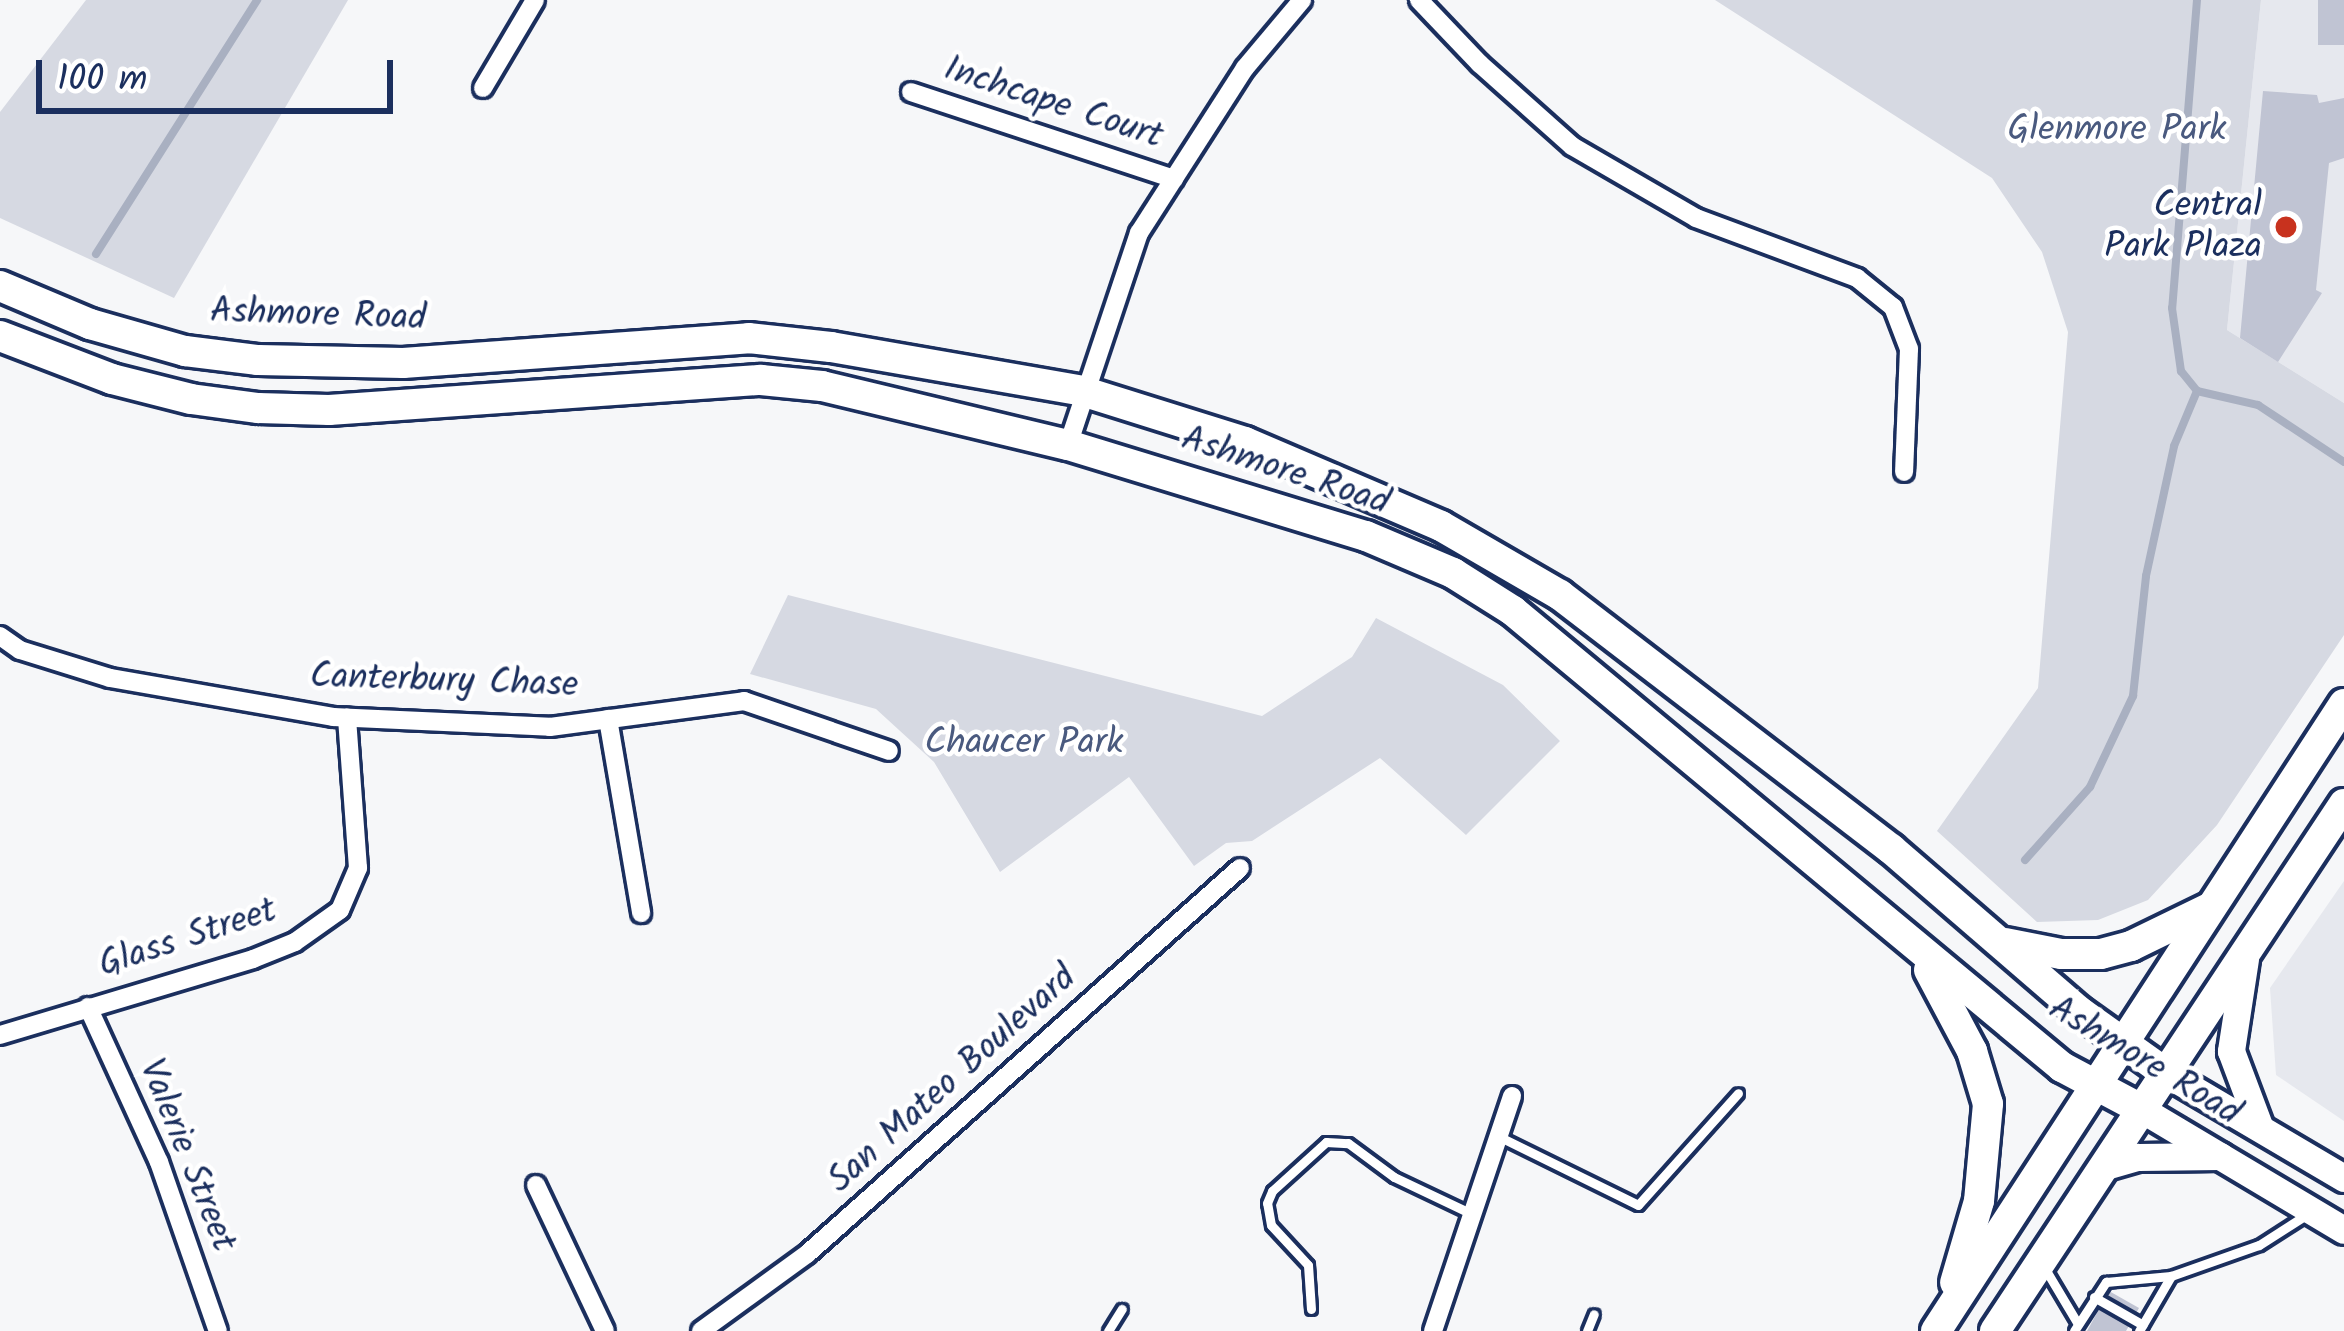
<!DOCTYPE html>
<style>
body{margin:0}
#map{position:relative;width:2344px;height:1331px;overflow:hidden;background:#f6f7f9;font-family:Kalam,sans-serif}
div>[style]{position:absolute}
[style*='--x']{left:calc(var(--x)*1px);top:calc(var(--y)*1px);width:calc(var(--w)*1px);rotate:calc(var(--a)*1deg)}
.built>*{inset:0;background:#e6e8ee}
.green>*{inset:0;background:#d6d9e2}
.stream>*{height:8px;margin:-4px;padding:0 4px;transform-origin:4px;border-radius:4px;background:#a9b0c1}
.building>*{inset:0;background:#c0c4d3;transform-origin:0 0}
.roads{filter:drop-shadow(3px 0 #1b2f5e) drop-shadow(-3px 0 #1b2f5e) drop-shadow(0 3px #1b2f5e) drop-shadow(0 -3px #1b2f5e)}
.service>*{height:9px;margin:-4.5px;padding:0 4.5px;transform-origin:4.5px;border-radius:4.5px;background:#fff}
.minor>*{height:18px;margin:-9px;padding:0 9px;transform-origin:9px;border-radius:9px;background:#fff}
.secondary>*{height:27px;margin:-13.5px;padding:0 13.5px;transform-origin:13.5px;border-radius:13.5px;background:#fff}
.primary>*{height:30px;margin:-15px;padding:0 15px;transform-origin:15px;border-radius:15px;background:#fff}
.dots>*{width:33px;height:33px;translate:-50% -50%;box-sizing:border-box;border:6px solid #fff;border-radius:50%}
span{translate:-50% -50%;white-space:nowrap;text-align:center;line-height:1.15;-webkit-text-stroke:9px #fff;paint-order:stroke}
.street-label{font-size:36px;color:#1b2f5e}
.park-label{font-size:36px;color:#4a5a7f}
.poi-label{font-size:36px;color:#1b2f5e}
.right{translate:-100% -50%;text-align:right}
.scale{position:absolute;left:36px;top:60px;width:357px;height:54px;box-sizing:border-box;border:6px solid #1b2f5e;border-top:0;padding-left:15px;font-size:36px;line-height:42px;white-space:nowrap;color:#1b2f5e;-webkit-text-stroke:9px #fff;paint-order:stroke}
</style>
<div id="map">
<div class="built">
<i style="clip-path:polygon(2261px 0,2344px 0,2344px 403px,2227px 330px)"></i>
<i style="clip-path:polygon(2344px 881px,2344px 1121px,2276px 1075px,2270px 988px)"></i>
</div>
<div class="green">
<i style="clip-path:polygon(86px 0,348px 0,174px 298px,0 218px,0 112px)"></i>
<i style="clip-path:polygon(1715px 0,2261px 0,2227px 330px,2344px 403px,2344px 635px,2217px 825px,2148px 900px,2098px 920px,2037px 922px,1937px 831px,2038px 688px,2068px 332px,2042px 252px,1992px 178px)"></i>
<i style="clip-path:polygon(788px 595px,1262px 716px,1352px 657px,1376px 618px,1503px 685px,1560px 741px,1466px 835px,1380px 758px,1252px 841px,1226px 843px,1194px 866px,1129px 777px,1000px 872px,934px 762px,876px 709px,750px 674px)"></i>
</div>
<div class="stream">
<i style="--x:2197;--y:0;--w:309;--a:94.6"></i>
<i style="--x:2172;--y:308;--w:64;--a:81.9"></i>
<i style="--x:2181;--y:371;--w:26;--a:51"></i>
<i style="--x:2197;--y:391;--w:63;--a:12.9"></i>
<i style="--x:2258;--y:405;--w:103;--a:33.5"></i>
<i style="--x:96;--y:254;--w:301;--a:-57.6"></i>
<i style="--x:2025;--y:860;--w:98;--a:-48.3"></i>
<i style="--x:2090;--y:787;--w:101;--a:-64.7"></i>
<i style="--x:2133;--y:696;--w:121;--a:-83.8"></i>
<i style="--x:2146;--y:576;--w:133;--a:-77.8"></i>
<i style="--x:2174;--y:446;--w:60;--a:-67.3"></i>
</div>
<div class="building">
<i style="left:2318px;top:0;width:26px;height:45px"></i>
<i style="clip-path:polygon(2263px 91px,2317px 95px,2319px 103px,2344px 98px,2344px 158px,2329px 163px,2316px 290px,2322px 293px,2278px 362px,2240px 338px)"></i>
<i style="clip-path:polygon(2109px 1291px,2139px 1308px,2126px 1331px,2087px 1331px)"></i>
</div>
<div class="roads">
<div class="service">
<i style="--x:1498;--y:1136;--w:156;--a:26.2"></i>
<i style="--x:1638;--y:1205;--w:150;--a:-48.2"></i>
<i style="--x:2044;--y:1267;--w:66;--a:59.2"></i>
<i style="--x:2094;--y:1297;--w:56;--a:29.7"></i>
<i style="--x:1311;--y:1309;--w:44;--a:-93.9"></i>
<i style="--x:1308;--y:1265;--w:54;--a:-132.8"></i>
<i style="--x:1271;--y:1225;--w:22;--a:-100"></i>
<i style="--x:1267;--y:1203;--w:13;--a:-67"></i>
<i style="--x:1272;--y:1191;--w:73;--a:-42.2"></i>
<i style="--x:1326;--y:1142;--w:22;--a:3"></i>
<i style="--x:1348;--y:1143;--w:57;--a:36.5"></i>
<i style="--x:1394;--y:1177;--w:86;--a:25.4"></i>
<i style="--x:1108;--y:1331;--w:26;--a:-58"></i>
<i style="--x:1587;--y:1331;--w:18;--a:-68"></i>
<i style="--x:2074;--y:1331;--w:59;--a:-56.9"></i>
<i style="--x:2106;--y:1282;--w:65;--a:-5.3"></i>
<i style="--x:2139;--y:1331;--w:64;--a:-59.8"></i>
<i style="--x:2171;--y:1276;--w:93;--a:-19.4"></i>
<i style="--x:2259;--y:1245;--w:56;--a:-32.6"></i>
</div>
<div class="minor">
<i style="--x:1419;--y:0;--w:88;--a:46.4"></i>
<i style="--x:1480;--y:64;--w:123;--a:41.7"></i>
<i style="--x:1572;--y:146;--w:143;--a:30.1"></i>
<i style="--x:1696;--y:218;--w:172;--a:20.4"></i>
<i style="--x:1857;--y:278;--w:46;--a:38.9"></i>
<i style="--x:1893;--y:307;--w:45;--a:69.1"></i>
<i style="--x:1909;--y:349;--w:123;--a:92.3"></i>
<i style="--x:483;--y:88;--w:102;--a:-59.4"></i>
<i style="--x:911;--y:92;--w:277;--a:18.3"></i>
<i style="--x:1068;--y:445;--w:224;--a:-71.5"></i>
<i style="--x:1139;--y:233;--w:196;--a:-57.3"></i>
<i style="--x:1245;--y:68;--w:89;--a:-50"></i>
<i style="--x:0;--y:636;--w:24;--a:35"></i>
<i style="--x:20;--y:650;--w:94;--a:17.3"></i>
<i style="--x:110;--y:678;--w:226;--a:9.9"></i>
<i style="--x:333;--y:717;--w:217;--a:2.6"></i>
<i style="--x:550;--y:727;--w:196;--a:-7.6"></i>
<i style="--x:744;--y:701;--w:153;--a:19"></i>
<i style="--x:608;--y:719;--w:197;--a:80.3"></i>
<i style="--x:88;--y:1007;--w:170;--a:65.4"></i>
<i style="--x:159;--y:1162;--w:179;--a:70.8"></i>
<i style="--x:0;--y:1035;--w:264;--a:-16.7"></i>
<i style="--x:253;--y:959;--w:45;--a:-22"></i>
<i style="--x:295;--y:942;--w:55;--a:-35.4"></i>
<i style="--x:340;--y:910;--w:46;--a:-66.8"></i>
<i style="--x:358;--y:868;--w:151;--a:-94.2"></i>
<i style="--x:536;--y:1185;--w:161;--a:64.7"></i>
<i style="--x:701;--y:1331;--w:131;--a:-36"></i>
<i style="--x:807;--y:1254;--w:580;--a:-41.72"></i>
<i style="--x:1433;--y:1331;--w:248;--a:-71.4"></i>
</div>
<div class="secondary">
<i style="--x:2245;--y:959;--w:93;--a:98.7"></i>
<i style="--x:2231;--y:1051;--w:82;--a:69.4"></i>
<i style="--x:2164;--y:1072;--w:209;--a:30.5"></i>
<i style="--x:2141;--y:1109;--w:236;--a:30.8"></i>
<i style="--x:2102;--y:1167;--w:37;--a:-16"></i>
<i style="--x:2138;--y:1157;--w:82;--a:-0.7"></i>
</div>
<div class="primary">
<i style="--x:0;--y:286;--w:98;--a:22.9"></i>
<i style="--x:90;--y:324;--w:99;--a:15.9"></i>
<i style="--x:185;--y:351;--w:74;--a:7"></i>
<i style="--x:258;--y:360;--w:145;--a:1.2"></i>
<i style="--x:403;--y:363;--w:347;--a:-4.1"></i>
<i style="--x:749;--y:338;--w:82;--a:6.3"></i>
<i style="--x:831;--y:347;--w:255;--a:9.9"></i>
<i style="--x:1082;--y:391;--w:171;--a:17.4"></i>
<i style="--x:1245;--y:442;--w:213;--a:23.2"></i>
<i style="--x:1441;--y:526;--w:138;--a:30.1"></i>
<i style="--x:1560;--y:595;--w:417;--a:37.5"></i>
<i style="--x:1891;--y:849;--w:250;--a:40.8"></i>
<i style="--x:2080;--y:1012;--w:103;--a:35.5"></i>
<i style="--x:0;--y:336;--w:120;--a:21"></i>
<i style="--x:112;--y:379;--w:81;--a:14.2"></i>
<i style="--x:191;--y:399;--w:68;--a:7.7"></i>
<i style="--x:258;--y:408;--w:71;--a:1.6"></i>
<i style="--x:329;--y:410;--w:433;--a:-4"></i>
<i style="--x:761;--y:380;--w:61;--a:5.6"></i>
<i style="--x:822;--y:386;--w:253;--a:13.5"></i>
<i style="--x:1068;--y:445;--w:312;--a:17"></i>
<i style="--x:1366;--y:536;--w:95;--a:23"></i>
<i style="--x:1453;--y:573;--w:71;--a:32.3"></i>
<i style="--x:1513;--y:611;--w:714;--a:39.71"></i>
<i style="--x:2062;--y:1067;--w:89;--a:28"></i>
<i style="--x:2005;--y:943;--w:57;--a:11.1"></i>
<i style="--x:2061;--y:954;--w:40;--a:0"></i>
<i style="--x:2101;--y:954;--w:31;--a:-15"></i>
<i style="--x:2131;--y:946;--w:87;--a:-26"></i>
<i style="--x:1929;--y:970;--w:92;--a:62"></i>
<i style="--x:1972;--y:1051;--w:55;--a:73.2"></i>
<i style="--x:1988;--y:1104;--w:97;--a:95.3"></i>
<i style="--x:1979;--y:1201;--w:85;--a:106.3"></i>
<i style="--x:1936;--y:1331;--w:748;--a:-56.95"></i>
<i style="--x:1995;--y:1331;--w:632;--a:-56.49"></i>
</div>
</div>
<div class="dots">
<i style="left:2286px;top:227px;background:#c8321e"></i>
</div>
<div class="street-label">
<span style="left:1053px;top:104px;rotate:18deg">Inchcape Court</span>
<span style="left:318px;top:316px;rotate:2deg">Ashmore Road</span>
<span style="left:1285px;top:472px;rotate:18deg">Ashmore Road</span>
<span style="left:444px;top:682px;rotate:2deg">Canterbury Chase</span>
<span style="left:188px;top:939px;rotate:-18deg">Glass Street</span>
<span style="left:2144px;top:1062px;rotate:31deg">Ashmore Road</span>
<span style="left:953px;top:1080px;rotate:-42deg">San Mateo Boulevard</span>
<span style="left:186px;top:1156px;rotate:68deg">Valerie Street</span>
</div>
<div class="park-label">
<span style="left:2117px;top:131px">Glenmore Park</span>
<span style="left:1024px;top:744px">Chaucer Park</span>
</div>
<div class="poi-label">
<span class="right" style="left:2262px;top:227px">Central<br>Park Plaza</span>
</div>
<div class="scale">100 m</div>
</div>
